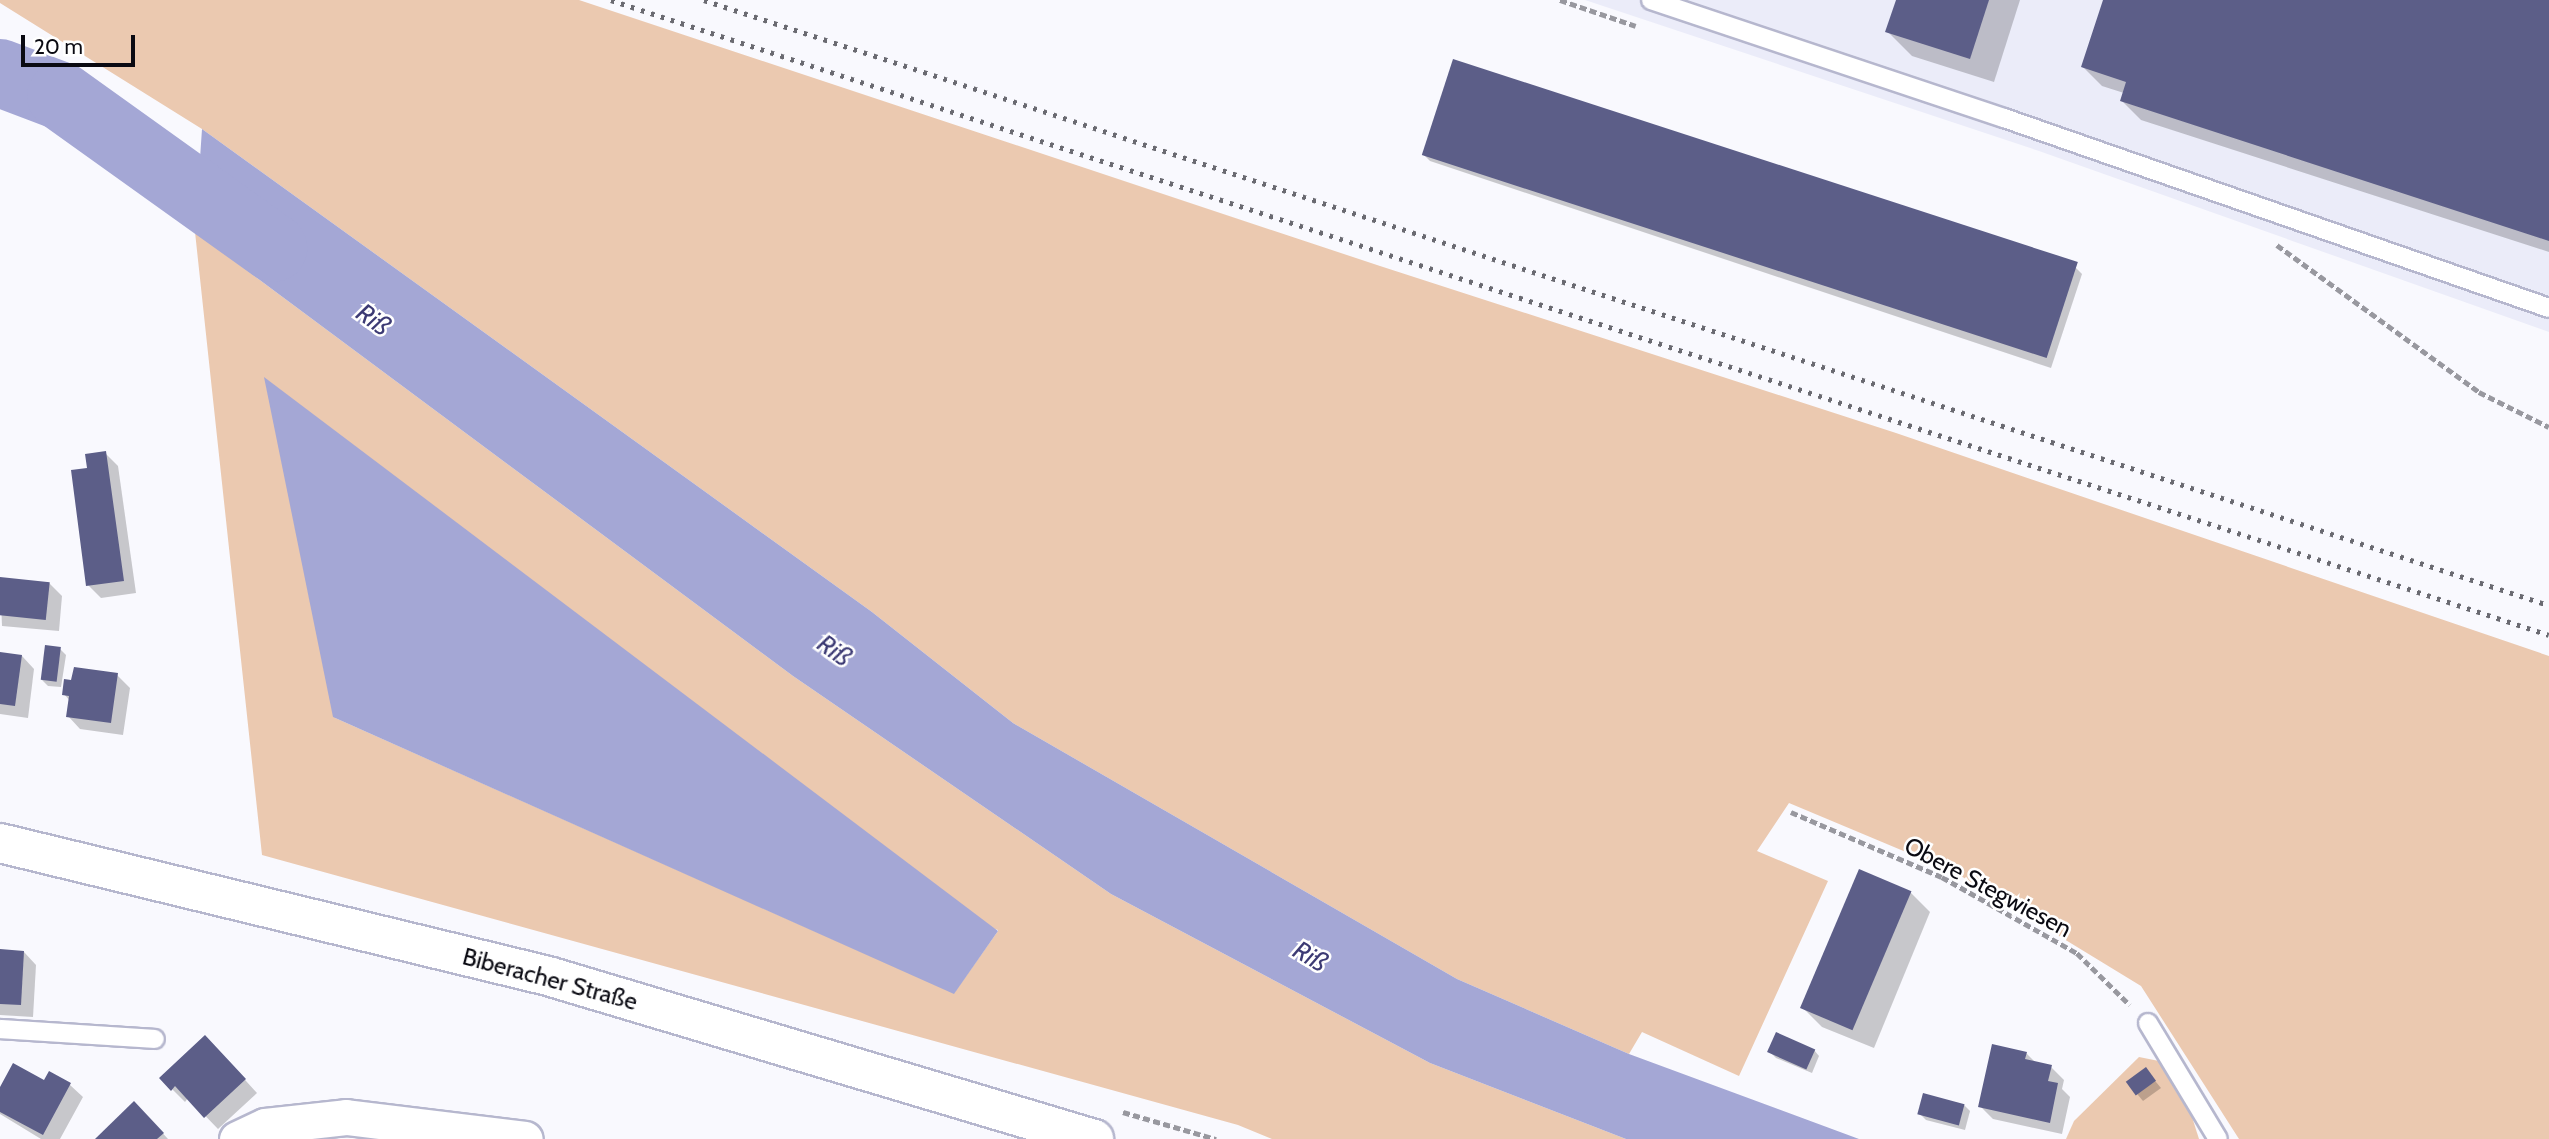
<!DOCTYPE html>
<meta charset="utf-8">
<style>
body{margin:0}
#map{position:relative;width:2549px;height:1139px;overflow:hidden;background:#f9f9fe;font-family:Cabin,sans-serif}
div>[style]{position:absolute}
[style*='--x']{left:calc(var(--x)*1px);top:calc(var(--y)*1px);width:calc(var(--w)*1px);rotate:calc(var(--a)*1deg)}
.built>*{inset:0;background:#ebecf9}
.green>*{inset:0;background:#ebc9b0}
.water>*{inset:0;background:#a4a7d5}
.shadow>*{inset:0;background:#0003}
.river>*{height:68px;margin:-34px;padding:0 34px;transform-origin:34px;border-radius:34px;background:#a4a7d5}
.building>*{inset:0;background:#5c5e88;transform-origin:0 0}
.path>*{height:4.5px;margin-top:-2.25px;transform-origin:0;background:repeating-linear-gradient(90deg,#98989f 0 7px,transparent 0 10.5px)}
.roads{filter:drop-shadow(2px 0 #b6b7ce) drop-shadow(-2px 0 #b6b7ce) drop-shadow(0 2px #b6b7ce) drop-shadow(0 -2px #b6b7ce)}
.lane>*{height:18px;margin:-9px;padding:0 9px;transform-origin:9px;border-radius:9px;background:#fff}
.street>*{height:35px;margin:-17.5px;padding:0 17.5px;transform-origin:17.5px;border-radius:17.5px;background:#fff}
.primary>*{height:38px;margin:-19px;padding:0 19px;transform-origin:19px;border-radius:19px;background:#fff}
.rail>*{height:5px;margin-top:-2.5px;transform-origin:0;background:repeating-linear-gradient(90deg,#6a6a71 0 3.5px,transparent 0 10.5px)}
span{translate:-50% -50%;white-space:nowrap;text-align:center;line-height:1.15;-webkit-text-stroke:5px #fff;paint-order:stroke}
.street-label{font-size:24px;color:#0a0a12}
.water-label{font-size:26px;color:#3c3a74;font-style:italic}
.scale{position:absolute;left:21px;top:35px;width:114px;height:32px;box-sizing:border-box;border:4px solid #0a0a12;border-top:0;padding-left:9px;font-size:21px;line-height:24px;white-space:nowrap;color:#0a0a12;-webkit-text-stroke:5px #fff;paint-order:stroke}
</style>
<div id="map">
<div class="built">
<i style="clip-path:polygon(1585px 0,2549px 0,2549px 332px,2039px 151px)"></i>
</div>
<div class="green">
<i style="clip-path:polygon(0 0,579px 0,1380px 266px,1896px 433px,2549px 656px,2549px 1139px,2239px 1139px,2141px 986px,1956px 873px,1789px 803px,1757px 851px,1828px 881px,1739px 1076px,1642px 1032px,1629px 1054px,1457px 979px,1013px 723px,872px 612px,202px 129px,0 3px)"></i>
<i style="clip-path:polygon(evenodd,195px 232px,793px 676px,1111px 894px,1430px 1063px,1626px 1139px,1272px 1139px,1238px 1125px,262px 855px,195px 232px,333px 717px,998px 930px,998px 931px,954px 993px,333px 717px)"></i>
<i style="clip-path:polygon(2139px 1057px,2159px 1061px,2185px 1095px,2199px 1139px,2066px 1139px,2074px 1121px)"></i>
</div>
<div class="water">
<i style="clip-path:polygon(202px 129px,872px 612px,1013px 723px,1457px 979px,1629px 1054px,1859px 1139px,1626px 1139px,1430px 1063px,1111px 894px,793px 676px,195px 232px)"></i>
<i style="clip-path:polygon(264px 377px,998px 931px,954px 994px,333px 717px)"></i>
</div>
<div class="shadow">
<i style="clip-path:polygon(1897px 0,2020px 0,1994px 82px,1912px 56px,1887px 31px)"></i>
<i style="clip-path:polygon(2105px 0,2549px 0,2549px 252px,2141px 120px,2122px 101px,2124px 93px,2102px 86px,2083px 67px)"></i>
<i style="clip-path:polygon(1424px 155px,2076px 268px,2082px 274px,2051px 368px,1430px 161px)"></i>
<i style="clip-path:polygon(105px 453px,118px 466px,136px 593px,101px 598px,88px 585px,88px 469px)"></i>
<i style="clip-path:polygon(0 579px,49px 583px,62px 596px,59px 631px,2px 626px)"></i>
<i style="clip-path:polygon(60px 649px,66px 655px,61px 687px,48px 686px,42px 680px)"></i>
<i style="clip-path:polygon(0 653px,22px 656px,34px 669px,28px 718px,0 714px)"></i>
<i style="clip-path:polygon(117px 675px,130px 688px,123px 735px,80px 729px,68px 716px,70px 701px,64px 694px)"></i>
<i style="clip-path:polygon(1860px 872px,1911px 893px,1930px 912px,1874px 1048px,1822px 1027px,1803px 1008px)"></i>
<i style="clip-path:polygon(0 951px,24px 952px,36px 965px,33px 1017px,0 1015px)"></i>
<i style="clip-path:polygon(218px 1050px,257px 1093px,218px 1129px,188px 1098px,185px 1102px,161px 1078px)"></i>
<i style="clip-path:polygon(1814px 1050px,1819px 1056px,1812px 1073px,1776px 1058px,1770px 1052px)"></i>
<i style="clip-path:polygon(2026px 1053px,2037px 1064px,2051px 1067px,2064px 1080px,2062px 1089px,2070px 1097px,2062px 1134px,1993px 1119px,1980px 1106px)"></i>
<i style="clip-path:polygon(49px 1073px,70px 1085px,83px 1097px,60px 1139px,41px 1139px,0 1114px,0 1091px,44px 1082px)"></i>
<i style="clip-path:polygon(2151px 1076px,2161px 1088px,2143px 1101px,2128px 1083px)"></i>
<i style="clip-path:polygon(1964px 1105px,1970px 1111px,1965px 1130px,1926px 1120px,1920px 1114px)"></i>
<i style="clip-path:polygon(147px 1116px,168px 1139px,98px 1139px)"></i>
</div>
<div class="river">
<i style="--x:0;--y:73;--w:65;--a:20.7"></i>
<i style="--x:61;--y:96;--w:261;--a:35.6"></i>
</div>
<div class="building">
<i style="clip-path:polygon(1896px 0,1989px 0,1970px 59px,1885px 32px)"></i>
<i style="clip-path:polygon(2103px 0,2549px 0,2549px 241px,2120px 101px,2126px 82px,2081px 67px)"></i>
<i style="left:1453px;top:59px;width:657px;height:101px;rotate:18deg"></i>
<i style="clip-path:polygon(106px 451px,124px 581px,86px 586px,71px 470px,87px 468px,85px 454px)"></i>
<i style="left:0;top:577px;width:50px;height:38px;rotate:6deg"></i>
<i style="left:45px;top:645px;width:16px;height:35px;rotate:7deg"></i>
<i style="clip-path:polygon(0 652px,22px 655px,15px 706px,0 704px)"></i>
<i style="clip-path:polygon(74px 667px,118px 673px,111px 723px,66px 717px,69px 696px,62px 695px,64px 679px,71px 680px)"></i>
<i style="left:1859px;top:869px;width:57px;height:151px;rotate:23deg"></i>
<i style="clip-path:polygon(0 949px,24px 951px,21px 1005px,0 1004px)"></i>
<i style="left:1776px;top:1032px;width:43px;height:22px;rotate:24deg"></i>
<i style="clip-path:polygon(205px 1035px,246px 1079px,204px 1118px,175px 1086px,171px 1091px,159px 1078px)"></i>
<i style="clip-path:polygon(1992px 1044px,2027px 1052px,2025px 1059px,2052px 1065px,2048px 1081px,2058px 1083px,2050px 1123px,1978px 1107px)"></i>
<i style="clip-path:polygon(13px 1063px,44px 1080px,49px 1071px,71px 1083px,43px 1135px,0 1112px,0 1087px)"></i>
<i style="left:2146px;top:1067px;width:17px;height:25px;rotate:54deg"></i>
<i style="left:1923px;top:1093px;width:43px;height:22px;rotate:15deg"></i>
<i style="clip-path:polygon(134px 1101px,164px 1133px,157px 1139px,95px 1139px)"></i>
</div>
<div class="path">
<i style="--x:1560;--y:0;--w:80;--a:18.9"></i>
<i style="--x:2277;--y:245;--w:250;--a:36"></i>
<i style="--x:2479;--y:392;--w:78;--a:26.6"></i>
<i style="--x:1791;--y:812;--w:164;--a:23.3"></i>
<i style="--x:1942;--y:877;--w:155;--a:29.4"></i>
<i style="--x:2077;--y:953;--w:74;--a:44.5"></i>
<i style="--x:1123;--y:1112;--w:97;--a:16.2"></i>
</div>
<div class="roads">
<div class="lane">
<i style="--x:1651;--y:0;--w:372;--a:18.5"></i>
<i style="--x:2004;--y:118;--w:577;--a:19.22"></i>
<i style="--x:2148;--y:1023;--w:135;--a:58.9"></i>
<i style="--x:0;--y:1029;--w:155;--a:3.7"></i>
</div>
<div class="street">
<i style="--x:237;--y:1139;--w:31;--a:-25"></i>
<i style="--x:265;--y:1126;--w:81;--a:-6.3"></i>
<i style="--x:346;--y:1117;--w:180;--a:7"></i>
</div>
<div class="primary">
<i style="--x:0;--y:843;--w:564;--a:13.64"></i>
<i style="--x:548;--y:976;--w:570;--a:16.62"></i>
</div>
</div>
<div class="rail">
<i style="--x:611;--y:0;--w:2039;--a:18.14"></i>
<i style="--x:704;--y:0;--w:1942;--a:18.16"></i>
</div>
<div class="street-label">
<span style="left:1988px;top:887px;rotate:28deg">Obere Stegwiesen</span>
<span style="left:550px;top:979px;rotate:15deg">Biberacher Straße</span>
</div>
<div class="water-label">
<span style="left:373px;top:320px;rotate:36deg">Riß</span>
<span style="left:834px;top:651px;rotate:36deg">Riß</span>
<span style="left:1310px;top:957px;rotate:31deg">Riß</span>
</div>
<div class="scale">20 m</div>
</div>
